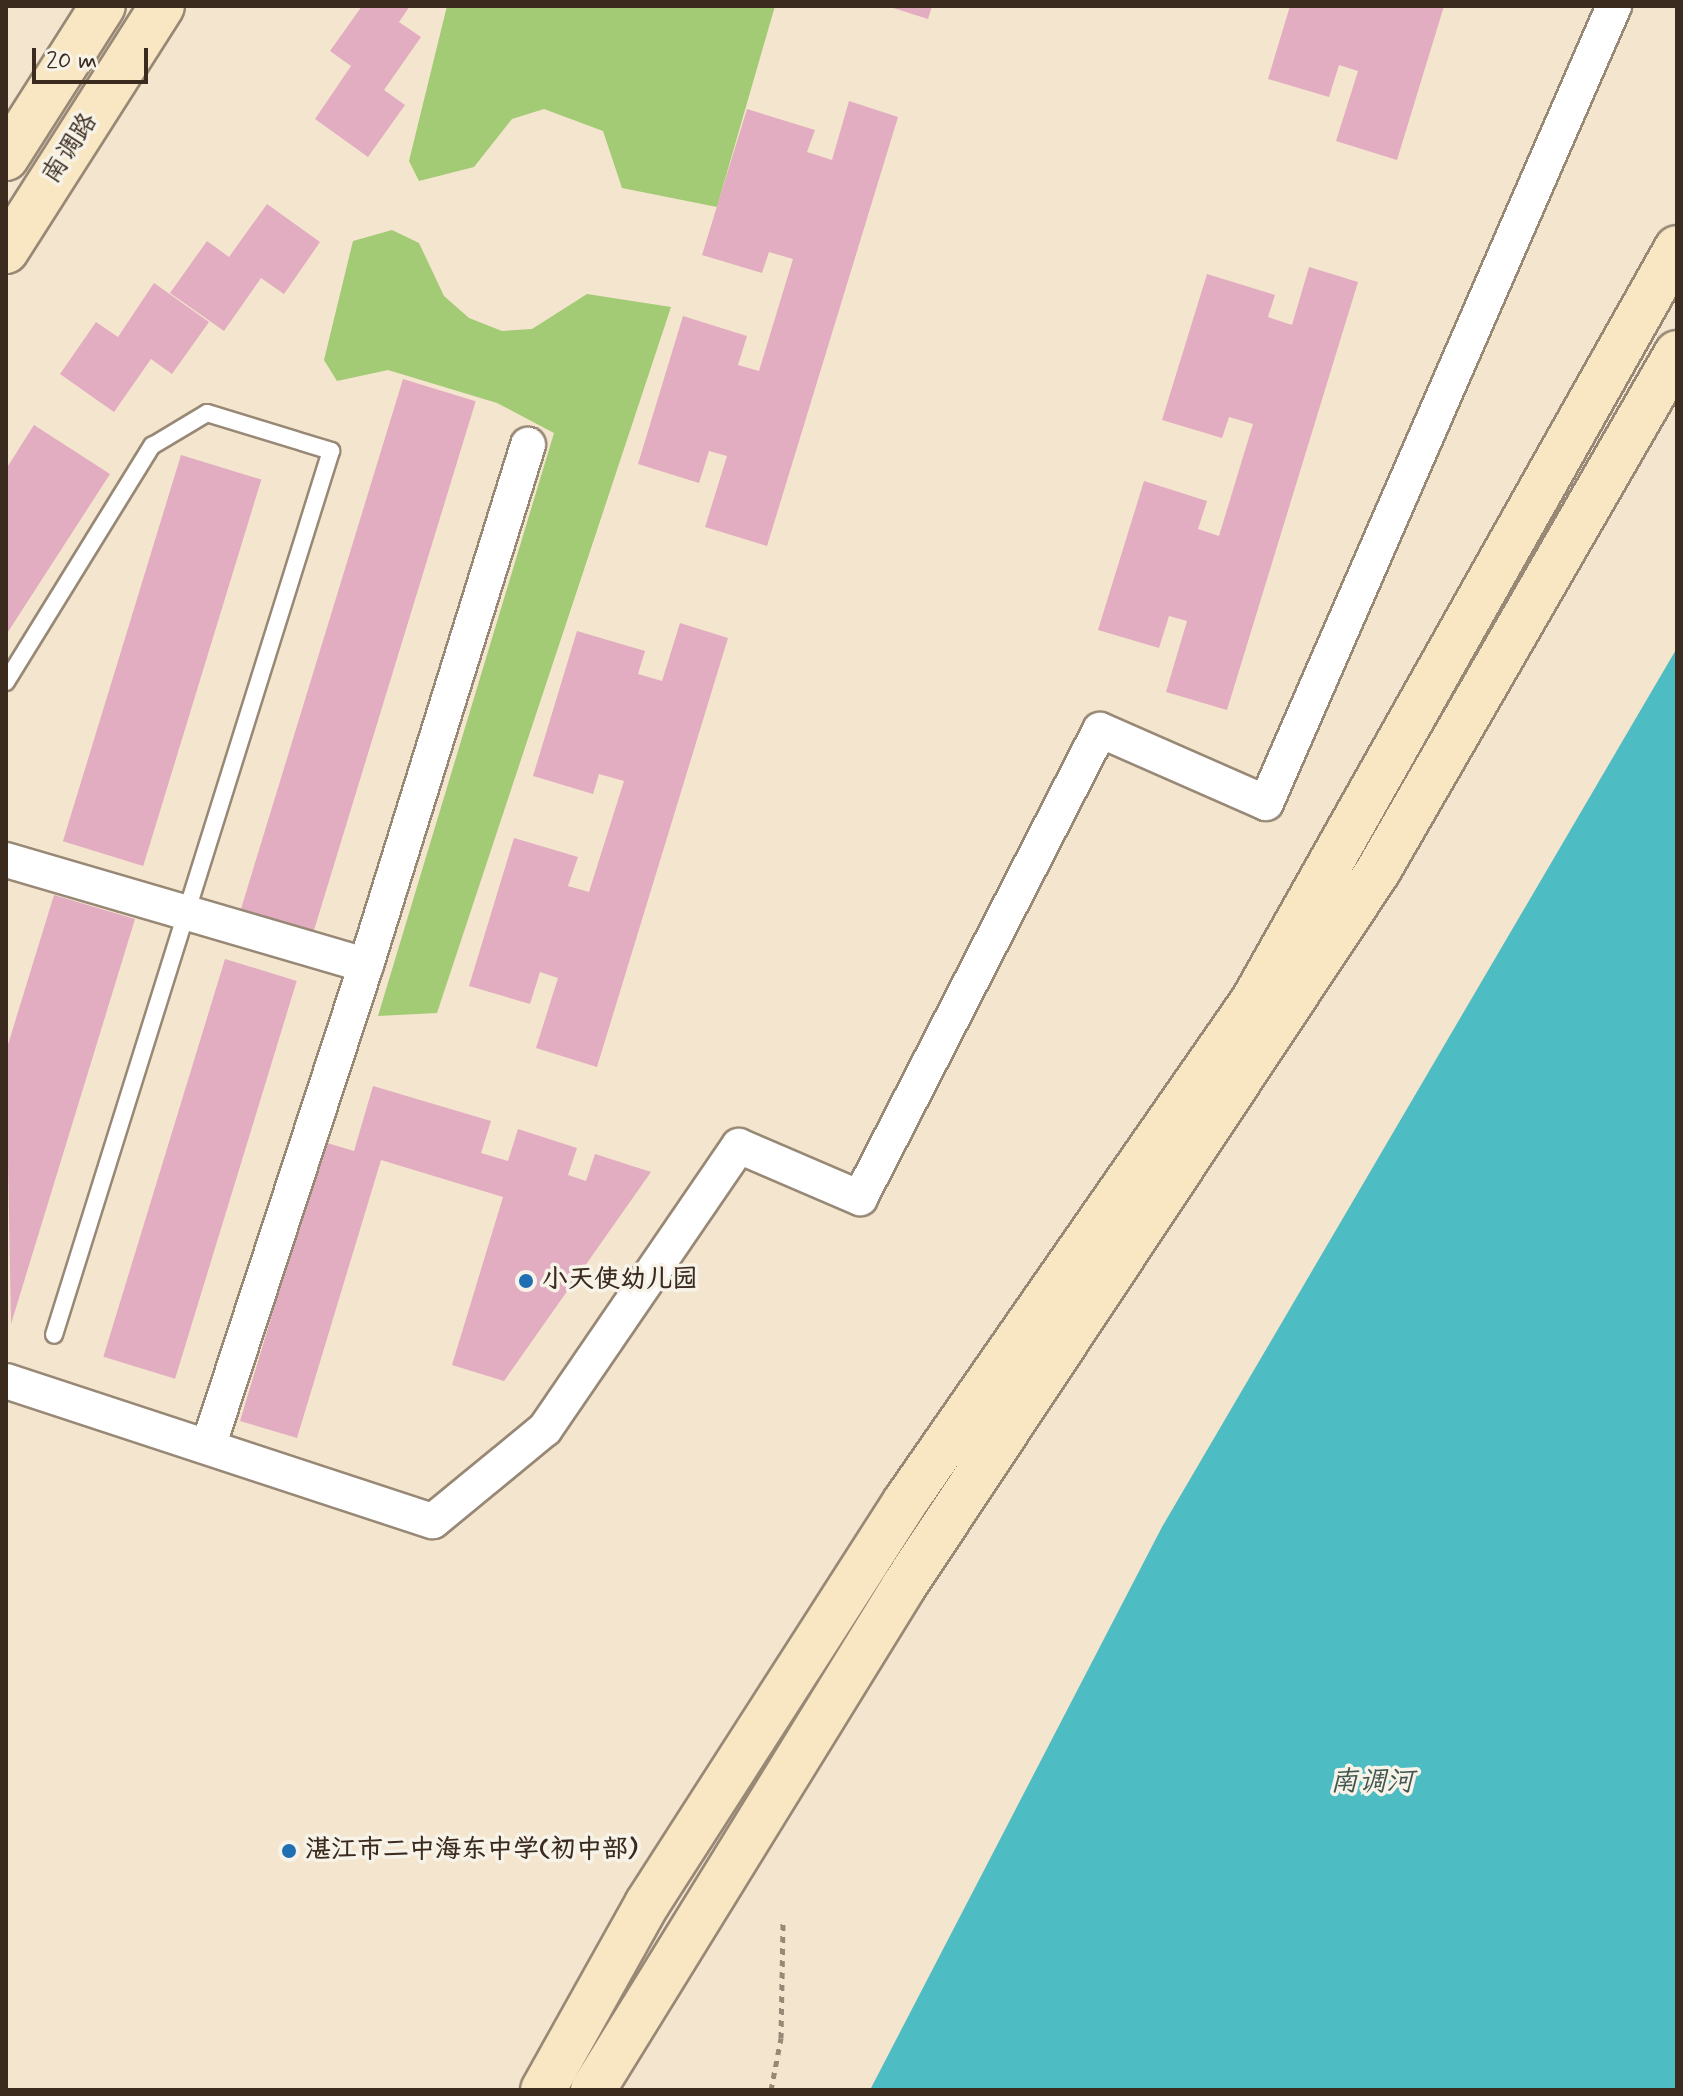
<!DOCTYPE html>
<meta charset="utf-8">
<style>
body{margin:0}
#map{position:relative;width:1683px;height:2096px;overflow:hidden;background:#f4e5ce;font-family:Mynerve,"LXGW WenKai TC",sans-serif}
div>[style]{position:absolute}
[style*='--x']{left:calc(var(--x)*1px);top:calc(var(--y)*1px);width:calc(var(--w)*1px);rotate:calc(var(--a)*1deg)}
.green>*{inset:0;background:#a3ca75}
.water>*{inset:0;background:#4dbcc3}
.building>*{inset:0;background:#e2adc1;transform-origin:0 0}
.path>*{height:5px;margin-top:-2.5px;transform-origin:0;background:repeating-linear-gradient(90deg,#988876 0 6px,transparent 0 12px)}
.roads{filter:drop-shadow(2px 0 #988876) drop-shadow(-2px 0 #988876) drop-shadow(0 2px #988876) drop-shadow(0 -2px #988876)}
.lane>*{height:16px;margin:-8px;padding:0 8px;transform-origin:8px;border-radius:8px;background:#fff}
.street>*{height:34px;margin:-17px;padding:0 17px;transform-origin:17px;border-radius:17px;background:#fff}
.secondary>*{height:44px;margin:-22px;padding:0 22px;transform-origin:22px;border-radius:22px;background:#f9e7c3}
.dots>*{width:22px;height:22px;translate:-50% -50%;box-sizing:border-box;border:4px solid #f7f3e8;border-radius:50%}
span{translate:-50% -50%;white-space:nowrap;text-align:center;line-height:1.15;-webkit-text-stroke:7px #f7f3e8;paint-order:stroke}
.street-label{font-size:26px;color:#3b2a1e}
.poi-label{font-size:26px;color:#3b2a1e;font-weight:700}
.left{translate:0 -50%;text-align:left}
.water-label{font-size:28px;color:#405650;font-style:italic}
.frame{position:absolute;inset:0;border:8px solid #3b2a1e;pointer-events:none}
.scale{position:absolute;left:32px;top:48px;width:116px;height:36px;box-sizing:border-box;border:4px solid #3b2a1e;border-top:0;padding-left:10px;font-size:24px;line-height:28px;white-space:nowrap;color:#3b2a1e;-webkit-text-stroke:6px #f7f3e8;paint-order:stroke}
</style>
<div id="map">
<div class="green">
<i style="clip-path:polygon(447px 6px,775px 6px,717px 207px,622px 188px,603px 131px,544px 109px,512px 119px,474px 167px,419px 181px,409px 161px)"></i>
<i style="clip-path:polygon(392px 230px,419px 243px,444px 296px,469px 318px,502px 331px,532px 329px,587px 294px,671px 307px,437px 1013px,378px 1016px,554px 433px,497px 403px,388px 370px,337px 381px,324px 360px,353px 241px)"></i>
</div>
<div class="water">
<i style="clip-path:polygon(1677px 648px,1677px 2090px,870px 2090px,1162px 1527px)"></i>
</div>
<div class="building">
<i style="clip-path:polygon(362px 6px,410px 6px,399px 22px,421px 37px,384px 90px,405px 105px,368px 157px,315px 119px,351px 66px,330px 51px)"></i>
<i style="clip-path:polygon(887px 6px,932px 6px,928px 19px)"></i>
<i style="clip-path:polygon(1290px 6px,1444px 6px,1397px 160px,1336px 141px,1358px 71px,1339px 65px,1329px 97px,1268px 79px)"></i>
<i style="clip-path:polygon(849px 101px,898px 117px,767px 546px,705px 527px,727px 456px,709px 451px,699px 483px,638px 464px,683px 316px,747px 336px,738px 365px,759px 371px,793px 259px,769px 252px,762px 273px,702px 255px,747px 109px,815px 130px,807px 152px,832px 160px)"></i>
<i style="clip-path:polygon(267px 204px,320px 242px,284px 294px,261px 278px,224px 331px,170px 293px,207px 241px,229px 257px)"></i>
<i style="clip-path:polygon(1309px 267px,1358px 282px,1227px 710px,1166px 692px,1187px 621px,1169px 616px,1159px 648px,1098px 630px,1144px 481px,1207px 501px,1198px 529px,1219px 536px,1253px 424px,1229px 417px,1222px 438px,1162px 420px,1207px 274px,1275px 295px,1268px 317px,1292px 325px)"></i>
<i style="clip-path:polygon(154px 283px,209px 322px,172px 374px,151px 359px,114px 412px,60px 374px,96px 322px,118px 337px)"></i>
<i style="left:403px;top:379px;width:76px;height:557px;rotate:17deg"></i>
<i style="clip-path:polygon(34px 425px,110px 474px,6px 635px,6px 469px)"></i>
<i style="left:181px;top:455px;width:84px;height:404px;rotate:17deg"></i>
<i style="clip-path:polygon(680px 623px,728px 638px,597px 1067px,536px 1048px,558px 978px,540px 972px,530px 1004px,469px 986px,514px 838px,578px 857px,568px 886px,589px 892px,624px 781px,599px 774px,593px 794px,533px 776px,577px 631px,645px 651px,638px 674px,662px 681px)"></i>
<i style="clip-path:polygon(54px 895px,135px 919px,11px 1324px,6px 1051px)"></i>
<i style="left:225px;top:959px;width:75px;height:416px;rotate:17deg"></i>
<i style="clip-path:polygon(373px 1086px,491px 1121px,481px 1153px,508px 1161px,518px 1129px,577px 1148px,568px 1175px,586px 1181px,595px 1154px,651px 1172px,504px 1381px,452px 1365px,503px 1197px,381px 1160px,297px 1438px,240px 1421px,324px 1142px,354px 1151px)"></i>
</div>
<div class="path">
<i style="--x:771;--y:2090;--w:53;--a:-79.1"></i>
<i style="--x:781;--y:2038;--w:116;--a:-89"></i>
</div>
<div class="roads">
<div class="lane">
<i style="--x:6;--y:682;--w:278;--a:-58.3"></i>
<i style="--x:152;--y:446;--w:64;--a:-31"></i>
<i style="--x:207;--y:413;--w:130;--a:17"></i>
<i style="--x:331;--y:451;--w:926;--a:107.4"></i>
</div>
<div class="street">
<i style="--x:6;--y:860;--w:375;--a:16.3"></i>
<i style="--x:366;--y:965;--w:545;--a:-72.7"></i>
<i style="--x:6;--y:1381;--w:449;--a:18.2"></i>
<i style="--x:433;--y:1521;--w:145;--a:-39.4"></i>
<i style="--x:545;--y:1429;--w:343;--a:-55.6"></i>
<i style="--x:739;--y:1146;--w:132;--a:23.3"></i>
<i style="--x:860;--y:1198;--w:526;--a:-62.85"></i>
<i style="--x:1100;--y:730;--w:181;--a:23.7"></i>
<i style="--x:1266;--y:803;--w:870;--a:-66.41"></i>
<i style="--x:208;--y:1447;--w:507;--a:-71.85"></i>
</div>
<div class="secondary">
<i style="--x:6;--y:158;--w:180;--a:-57.5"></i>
<i style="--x:6;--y:251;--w:290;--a:-57.5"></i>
<i style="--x:543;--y:2090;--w:213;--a:-60.8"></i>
<i style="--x:647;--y:1904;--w:478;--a:-57.3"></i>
<i style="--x:905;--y:1502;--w:610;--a:-55.22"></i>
<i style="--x:1253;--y:1001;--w:864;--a:-60.62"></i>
<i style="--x:593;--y:2090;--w:592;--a:-58.32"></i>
<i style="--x:904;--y:1586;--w:858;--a:-56.46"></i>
<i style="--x:1378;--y:871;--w:598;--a:-60.01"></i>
</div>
</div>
<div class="dots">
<i style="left:526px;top:1281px;background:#1f6fb2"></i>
<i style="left:289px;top:1851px;background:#1f6fb2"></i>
</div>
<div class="street-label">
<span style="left:71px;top:149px;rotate:-57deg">南调路</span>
</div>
<div class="poi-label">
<span class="left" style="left:542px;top:1281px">小天使幼儿园</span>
<span class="left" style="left:305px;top:1851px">湛江市二中海东中学(初中部)</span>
</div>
<div class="water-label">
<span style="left:1372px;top:1783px">南调河</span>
</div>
<div class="frame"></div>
<div class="scale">20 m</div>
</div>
